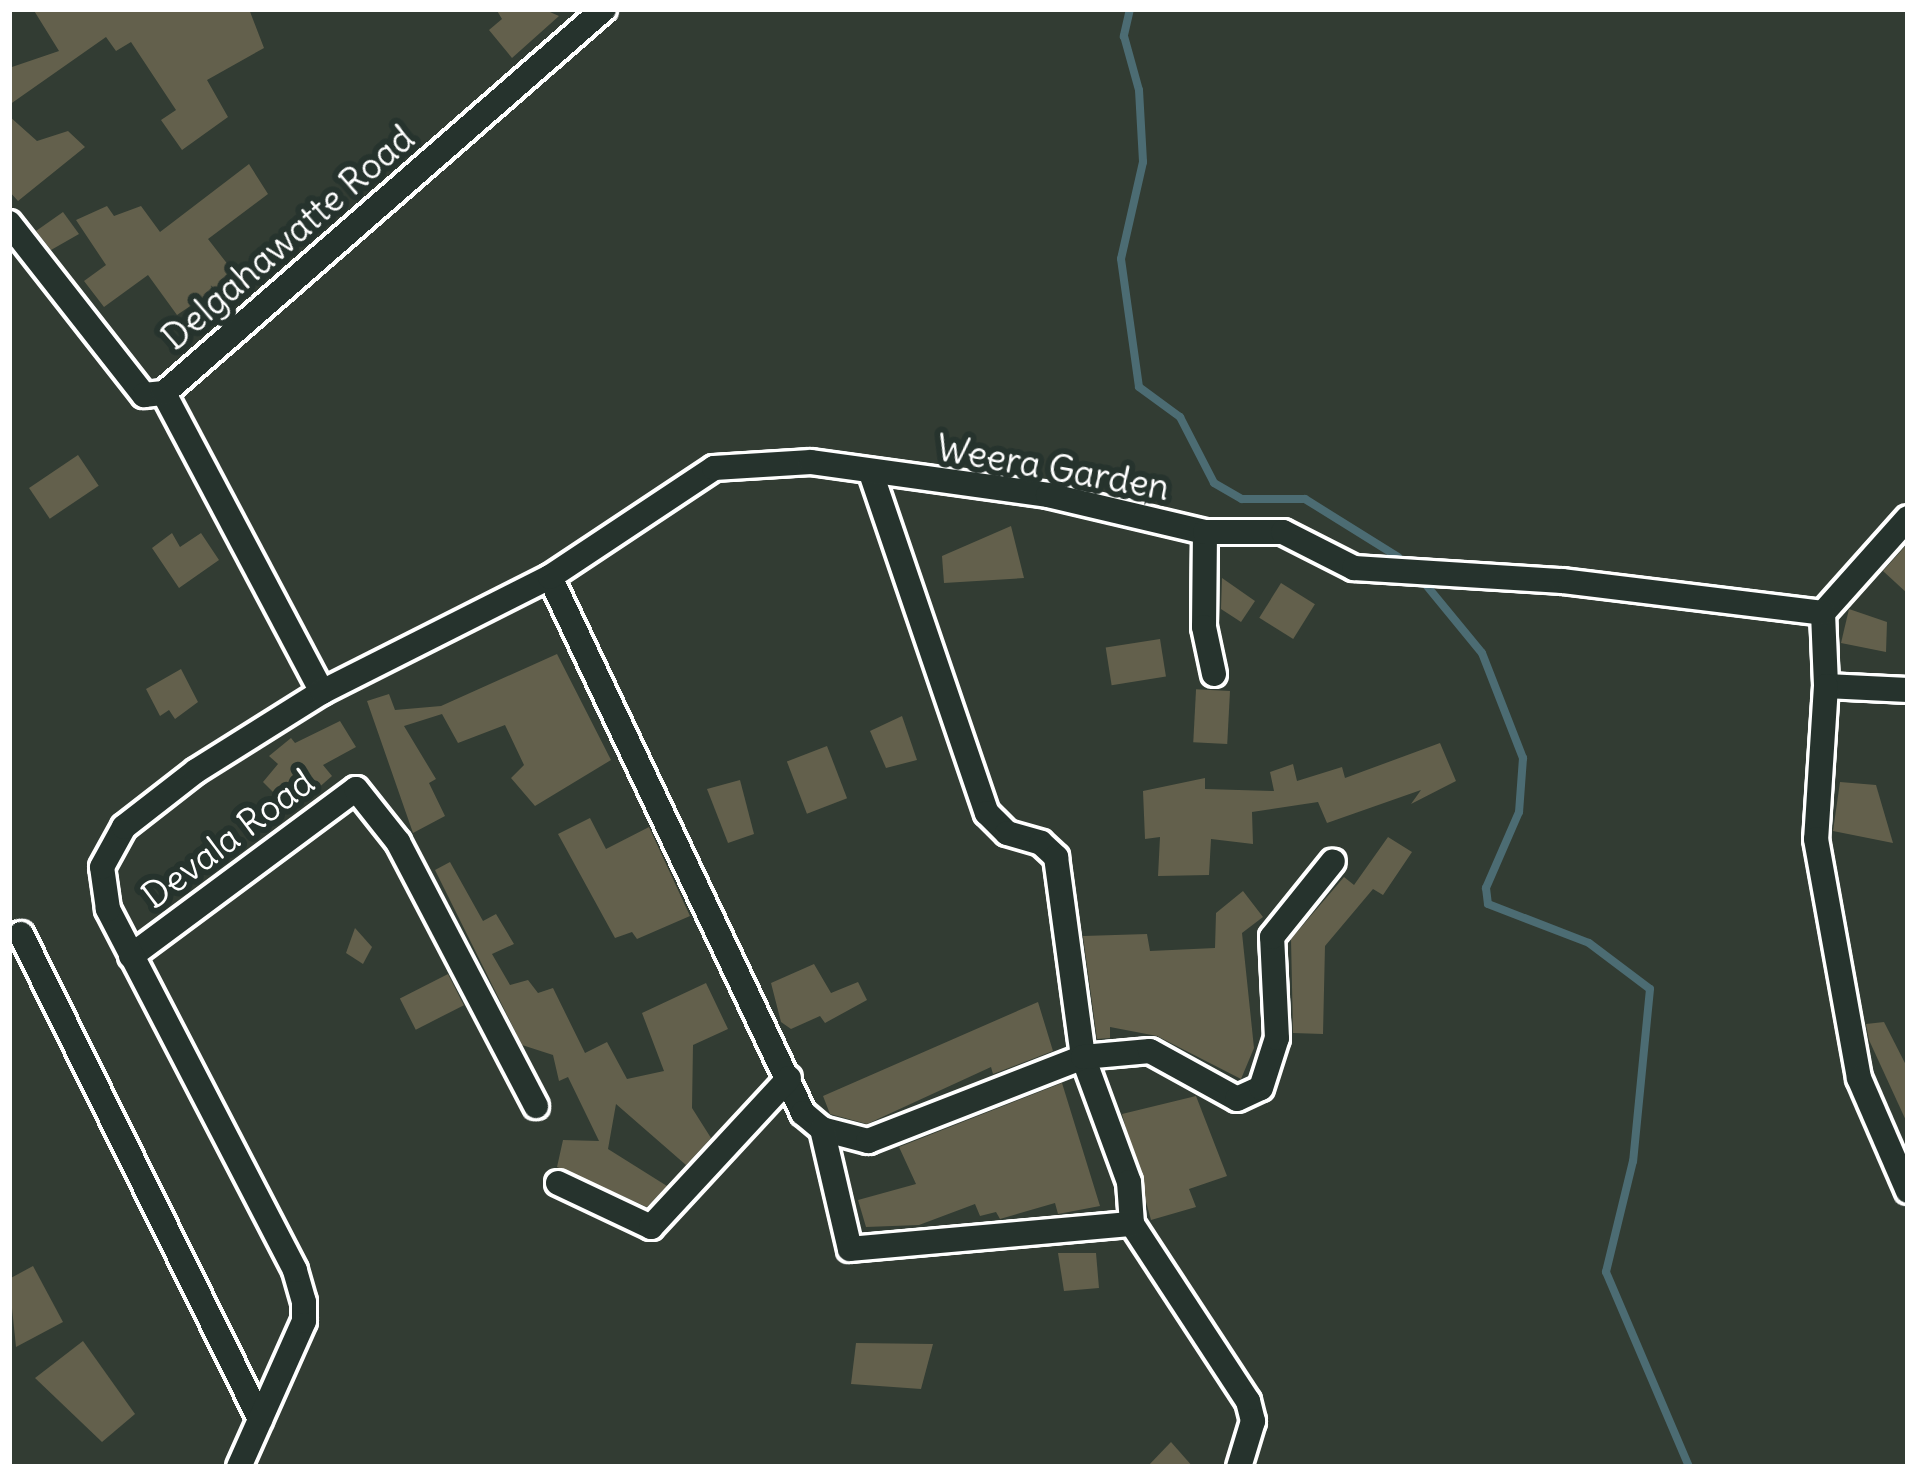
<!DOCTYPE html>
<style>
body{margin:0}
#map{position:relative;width:1917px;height:1476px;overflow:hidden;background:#323c33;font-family:Delius,sans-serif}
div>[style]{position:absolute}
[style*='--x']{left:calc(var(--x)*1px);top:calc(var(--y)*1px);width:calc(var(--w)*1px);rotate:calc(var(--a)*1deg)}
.stream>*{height:8px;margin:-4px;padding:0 4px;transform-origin:4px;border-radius:4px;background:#4c6c73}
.building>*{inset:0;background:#63604c;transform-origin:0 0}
.roads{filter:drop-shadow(3px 0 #fff) drop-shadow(-3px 0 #fff) drop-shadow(0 3px #fff) drop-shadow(0 -3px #fff)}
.minor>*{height:24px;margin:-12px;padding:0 12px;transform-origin:12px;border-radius:12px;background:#26332d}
span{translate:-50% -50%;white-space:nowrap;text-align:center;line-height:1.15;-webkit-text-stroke:12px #26332d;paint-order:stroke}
.street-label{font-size:36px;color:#fff}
.frame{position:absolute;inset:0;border:12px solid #fff;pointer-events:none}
</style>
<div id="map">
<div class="stream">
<i style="--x:1130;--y:9;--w:28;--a:103"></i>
<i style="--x:1124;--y:36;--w:56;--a:74.5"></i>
<i style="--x:1139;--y:90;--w:72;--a:86.8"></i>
<i style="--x:1143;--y:162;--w:99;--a:102.8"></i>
<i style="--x:1121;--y:259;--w:129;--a:82"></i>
<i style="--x:1139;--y:387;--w:51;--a:36.2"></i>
<i style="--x:1180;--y:417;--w:74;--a:62.7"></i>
<i style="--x:1214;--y:483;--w:32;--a:30"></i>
<i style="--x:1242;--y:499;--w:63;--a:0"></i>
<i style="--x:1305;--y:499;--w:110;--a:31.9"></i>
<i style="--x:1422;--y:580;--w:94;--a:50.6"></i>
<i style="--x:1482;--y:653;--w:113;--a:68.7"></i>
<i style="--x:1523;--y:758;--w:54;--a:94.2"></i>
<i style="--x:1519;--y:812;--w:83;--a:113.5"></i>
<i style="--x:1486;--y:888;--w:16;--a:83"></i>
<i style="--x:1488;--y:904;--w:108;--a:21.1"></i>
<i style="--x:1589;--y:943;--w:76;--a:37"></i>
<i style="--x:1650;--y:989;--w:173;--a:95.6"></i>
<i style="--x:1633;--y:1161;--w:114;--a:103.7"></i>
<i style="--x:1606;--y:1272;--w:212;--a:66.9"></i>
</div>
<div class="building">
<i style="clip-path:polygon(33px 9px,249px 9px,264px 48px,207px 80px,228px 117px,182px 150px,161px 120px,176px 110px,131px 42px,116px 51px,106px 37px,9px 105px,9px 68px,59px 51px)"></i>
<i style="clip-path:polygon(496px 9px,543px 9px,559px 16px,512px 58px,489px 30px,502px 19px)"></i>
<i style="clip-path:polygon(9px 116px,37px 141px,68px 131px,85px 147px,18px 201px,9px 191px)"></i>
<i style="clip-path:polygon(249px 164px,268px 194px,208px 239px,236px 275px,177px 315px,148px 275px,104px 307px,84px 281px,106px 265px,76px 220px,107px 206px,114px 216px,141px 206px,160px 232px)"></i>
<i style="clip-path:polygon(63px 212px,79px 234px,51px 250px,36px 231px)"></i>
<i style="left:78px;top:455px;width:37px;height:59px;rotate:56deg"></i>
<i style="clip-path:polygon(1011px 526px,1024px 578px,944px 583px,942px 556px)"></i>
<i style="clip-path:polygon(172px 533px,180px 547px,201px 533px,219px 560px,179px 588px,152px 548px)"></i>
<i style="clip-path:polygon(1908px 543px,1908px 594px,1883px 571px)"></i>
<i style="clip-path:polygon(1222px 578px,1255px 601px,1241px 622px,1221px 609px)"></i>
<i style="left:1281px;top:583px;width:40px;height:41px;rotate:32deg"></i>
<i style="clip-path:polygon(1849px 609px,1887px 622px,1886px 652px,1841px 643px)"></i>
<i style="left:1160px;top:639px;width:38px;height:55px;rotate:81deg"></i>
<i style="clip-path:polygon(557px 654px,611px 760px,535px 806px,511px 778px,524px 765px,505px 725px,458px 743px,442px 714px,404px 726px,436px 779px,429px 783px,445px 816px,413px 833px,367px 701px,389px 694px,395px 710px,441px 706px)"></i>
<i style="clip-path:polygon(181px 669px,198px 702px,175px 719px,169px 710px,160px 716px,146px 689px)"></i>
<i style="left:1230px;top:691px;width:53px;height:34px;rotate:93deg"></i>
<i style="clip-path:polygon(902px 716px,917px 760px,886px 768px,870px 731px)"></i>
<i style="clip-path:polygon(340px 721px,356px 747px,323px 765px,332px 776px,292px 811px,263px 782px,278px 764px,269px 756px,291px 738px,295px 743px)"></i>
<i style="clip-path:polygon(1440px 743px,1456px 781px,1411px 804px,1421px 790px,1327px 823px,1318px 802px,1252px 812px,1253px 844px,1211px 839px,1209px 875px,1158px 876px,1160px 837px,1145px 839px,1143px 791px,1205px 778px,1205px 789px,1274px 791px,1270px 772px,1293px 764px,1297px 781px,1342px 767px,1345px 778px)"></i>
<i style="left:827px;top:746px;width:56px;height:43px;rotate:69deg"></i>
<i style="clip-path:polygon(740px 780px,754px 834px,728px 843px,707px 789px)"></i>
<i style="clip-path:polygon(1840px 782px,1876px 785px,1893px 843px,1833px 831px)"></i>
<i style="clip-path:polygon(590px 818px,606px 849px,649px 827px,690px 916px,637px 939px,632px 932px,615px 938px,558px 834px)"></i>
<i style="clip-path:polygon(1388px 837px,1412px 852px,1383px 895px,1373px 889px,1325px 946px,1323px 1034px,1293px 1033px,1291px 939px,1344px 877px,1354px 885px)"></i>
<i style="clip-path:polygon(450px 862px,483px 921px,496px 914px,514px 944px,492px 954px,510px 985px,528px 980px,538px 993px,553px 988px,585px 1053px,607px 1042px,627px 1079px,664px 1071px,642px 1013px,706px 983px,728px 1029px,693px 1045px,692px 1108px,711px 1138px,686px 1165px,616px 1104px,608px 1149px,667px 1186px,647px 1207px,557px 1167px,563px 1140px,599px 1141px,568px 1077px,559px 1081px,553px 1055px,522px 1045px,435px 870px)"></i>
<i style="clip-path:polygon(1243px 891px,1263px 917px,1242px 933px,1254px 1048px,1241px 1079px,1157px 1036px,1110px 1027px,1110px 1038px,1097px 1039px,1083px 936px,1147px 934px,1150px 951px,1215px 948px,1216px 913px)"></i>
<i style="clip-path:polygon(355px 928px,372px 947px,363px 964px,346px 953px)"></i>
<i style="clip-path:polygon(814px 964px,831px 993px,858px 982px,867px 1000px,825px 1023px,820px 1016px,791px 1029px,781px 1022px,771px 983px)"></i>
<i style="left:448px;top:974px;width:35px;height:54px;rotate:63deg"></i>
<i style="clip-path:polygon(1038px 1002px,1053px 1051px,993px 1074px,991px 1067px,867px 1124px,830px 1114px,823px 1096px)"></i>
<i style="clip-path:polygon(1884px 1022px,1908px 1069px,1908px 1125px,1869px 1040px,1866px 1024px)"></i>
<i style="clip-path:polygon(1062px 1083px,1100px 1206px,1058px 1214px,1055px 1203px,1000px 1219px,996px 1212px,980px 1216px,975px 1204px,919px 1225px,866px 1227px,858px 1200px,916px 1184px,899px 1147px)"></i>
<i style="clip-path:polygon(1196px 1096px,1227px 1176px,1189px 1189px,1196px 1207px,1151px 1220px,1122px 1114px)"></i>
<i style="clip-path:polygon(1058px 1253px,1096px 1253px,1099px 1288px,1064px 1291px)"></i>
<i style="clip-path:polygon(33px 1266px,63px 1322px,16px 1347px,9px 1279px)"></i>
<i style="clip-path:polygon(83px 1341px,135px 1414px,102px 1442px,35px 1378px)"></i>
<i style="clip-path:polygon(856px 1343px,933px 1344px,921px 1389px,851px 1384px)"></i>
<i style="clip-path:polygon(1171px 1442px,1193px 1467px,1147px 1467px)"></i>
</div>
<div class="roads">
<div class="minor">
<i style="--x:9;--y:223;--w:219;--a:51.9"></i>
<i style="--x:144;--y:395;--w:20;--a:-6"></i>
<i style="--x:872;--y:476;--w:356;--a:71.2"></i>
<i style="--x:987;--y:813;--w:28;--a:45"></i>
<i style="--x:1007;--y:833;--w:35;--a:16"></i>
<i style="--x:1041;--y:843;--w:21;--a:43"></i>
<i style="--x:1056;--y:857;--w:202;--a:82.3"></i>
<i style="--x:1083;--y:1057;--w:133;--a:69.8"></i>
<i style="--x:1129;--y:1182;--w:42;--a:85.9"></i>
<i style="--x:1132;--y:1224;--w:212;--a:56.8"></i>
<i style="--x:1248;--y:1401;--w:21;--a:76"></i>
<i style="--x:1253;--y:1421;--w:48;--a:106.9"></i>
<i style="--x:1205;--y:532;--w:95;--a:90.6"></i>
<i style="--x:1204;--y:627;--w:48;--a:78"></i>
<i style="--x:550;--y:577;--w:593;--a:64.73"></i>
<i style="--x:803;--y:1113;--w:25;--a:40"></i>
<i style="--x:822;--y:1129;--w:48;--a:14.6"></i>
<i style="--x:868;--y:1141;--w:231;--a:-21.3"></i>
<i style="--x:1083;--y:1057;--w:67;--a:-5.1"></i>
<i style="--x:1150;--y:1051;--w:99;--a:28.9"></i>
<i style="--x:1237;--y:1099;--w:26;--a:-25"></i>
<i style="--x:1261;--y:1088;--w:52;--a:-72.3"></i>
<i style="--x:1277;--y:1038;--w:101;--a:-92.8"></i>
<i style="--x:1272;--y:937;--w:97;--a:-51.2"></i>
<i style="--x:1823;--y:613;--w:73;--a:87.6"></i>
<i style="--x:1826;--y:686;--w:82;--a:2.8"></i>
<i style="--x:1823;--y:613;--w:127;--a:-48.2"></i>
<i style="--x:1826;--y:686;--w:153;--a:93.7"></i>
<i style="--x:1816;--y:839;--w:243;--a:79.8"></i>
<i style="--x:1859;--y:1078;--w:123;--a:66.6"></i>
<i style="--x:322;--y:692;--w:338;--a:-117.9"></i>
<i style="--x:164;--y:393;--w:584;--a:-41.11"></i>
<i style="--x:21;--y:934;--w:541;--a:63.77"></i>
<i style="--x:131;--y:956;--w:280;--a:-36.6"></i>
<i style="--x:356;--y:789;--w:68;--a:51.6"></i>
<i style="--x:398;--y:842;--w:298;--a:62.4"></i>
<i style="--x:822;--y:1129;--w:123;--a:76.9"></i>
<i style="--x:850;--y:1249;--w:283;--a:-5.1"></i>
<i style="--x:558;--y:1183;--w:103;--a:25.3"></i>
<i style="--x:651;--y:1227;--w:203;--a:-47.2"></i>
<i style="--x:239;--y:1467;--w:160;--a:-66"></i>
<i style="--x:304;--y:1321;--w:19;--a:-90"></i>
<i style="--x:304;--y:1302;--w:33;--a:-106"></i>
<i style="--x:295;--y:1270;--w:407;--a:-117.4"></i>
<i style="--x:108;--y:909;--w:42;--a:-98.1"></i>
<i style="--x:102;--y:867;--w:46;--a:-61.2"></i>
<i style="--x:124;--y:827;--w:91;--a:-37.9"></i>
<i style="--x:196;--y:771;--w:149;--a:-32.1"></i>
<i style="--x:322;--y:692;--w:255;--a:-26.8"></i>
<i style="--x:550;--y:577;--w:197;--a:-33.6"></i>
<i style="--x:714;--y:468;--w:97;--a:-3.5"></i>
<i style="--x:811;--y:462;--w:239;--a:7.9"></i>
<i style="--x:1048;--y:495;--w:161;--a:13.3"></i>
<i style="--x:1205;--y:532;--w:78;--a:0"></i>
<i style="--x:1283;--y:532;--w:80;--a:26.9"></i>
<i style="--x:1354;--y:568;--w:209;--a:3.6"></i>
<i style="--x:1563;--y:581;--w:262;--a:7"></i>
</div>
</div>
<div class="street-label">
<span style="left:288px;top:238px;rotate:-41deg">Delgahawatte Road</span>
<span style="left:1053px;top:468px;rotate:10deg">Weera Garden</span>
<span style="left:228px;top:839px;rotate:-37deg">Devala Road</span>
</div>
<div class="frame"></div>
</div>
